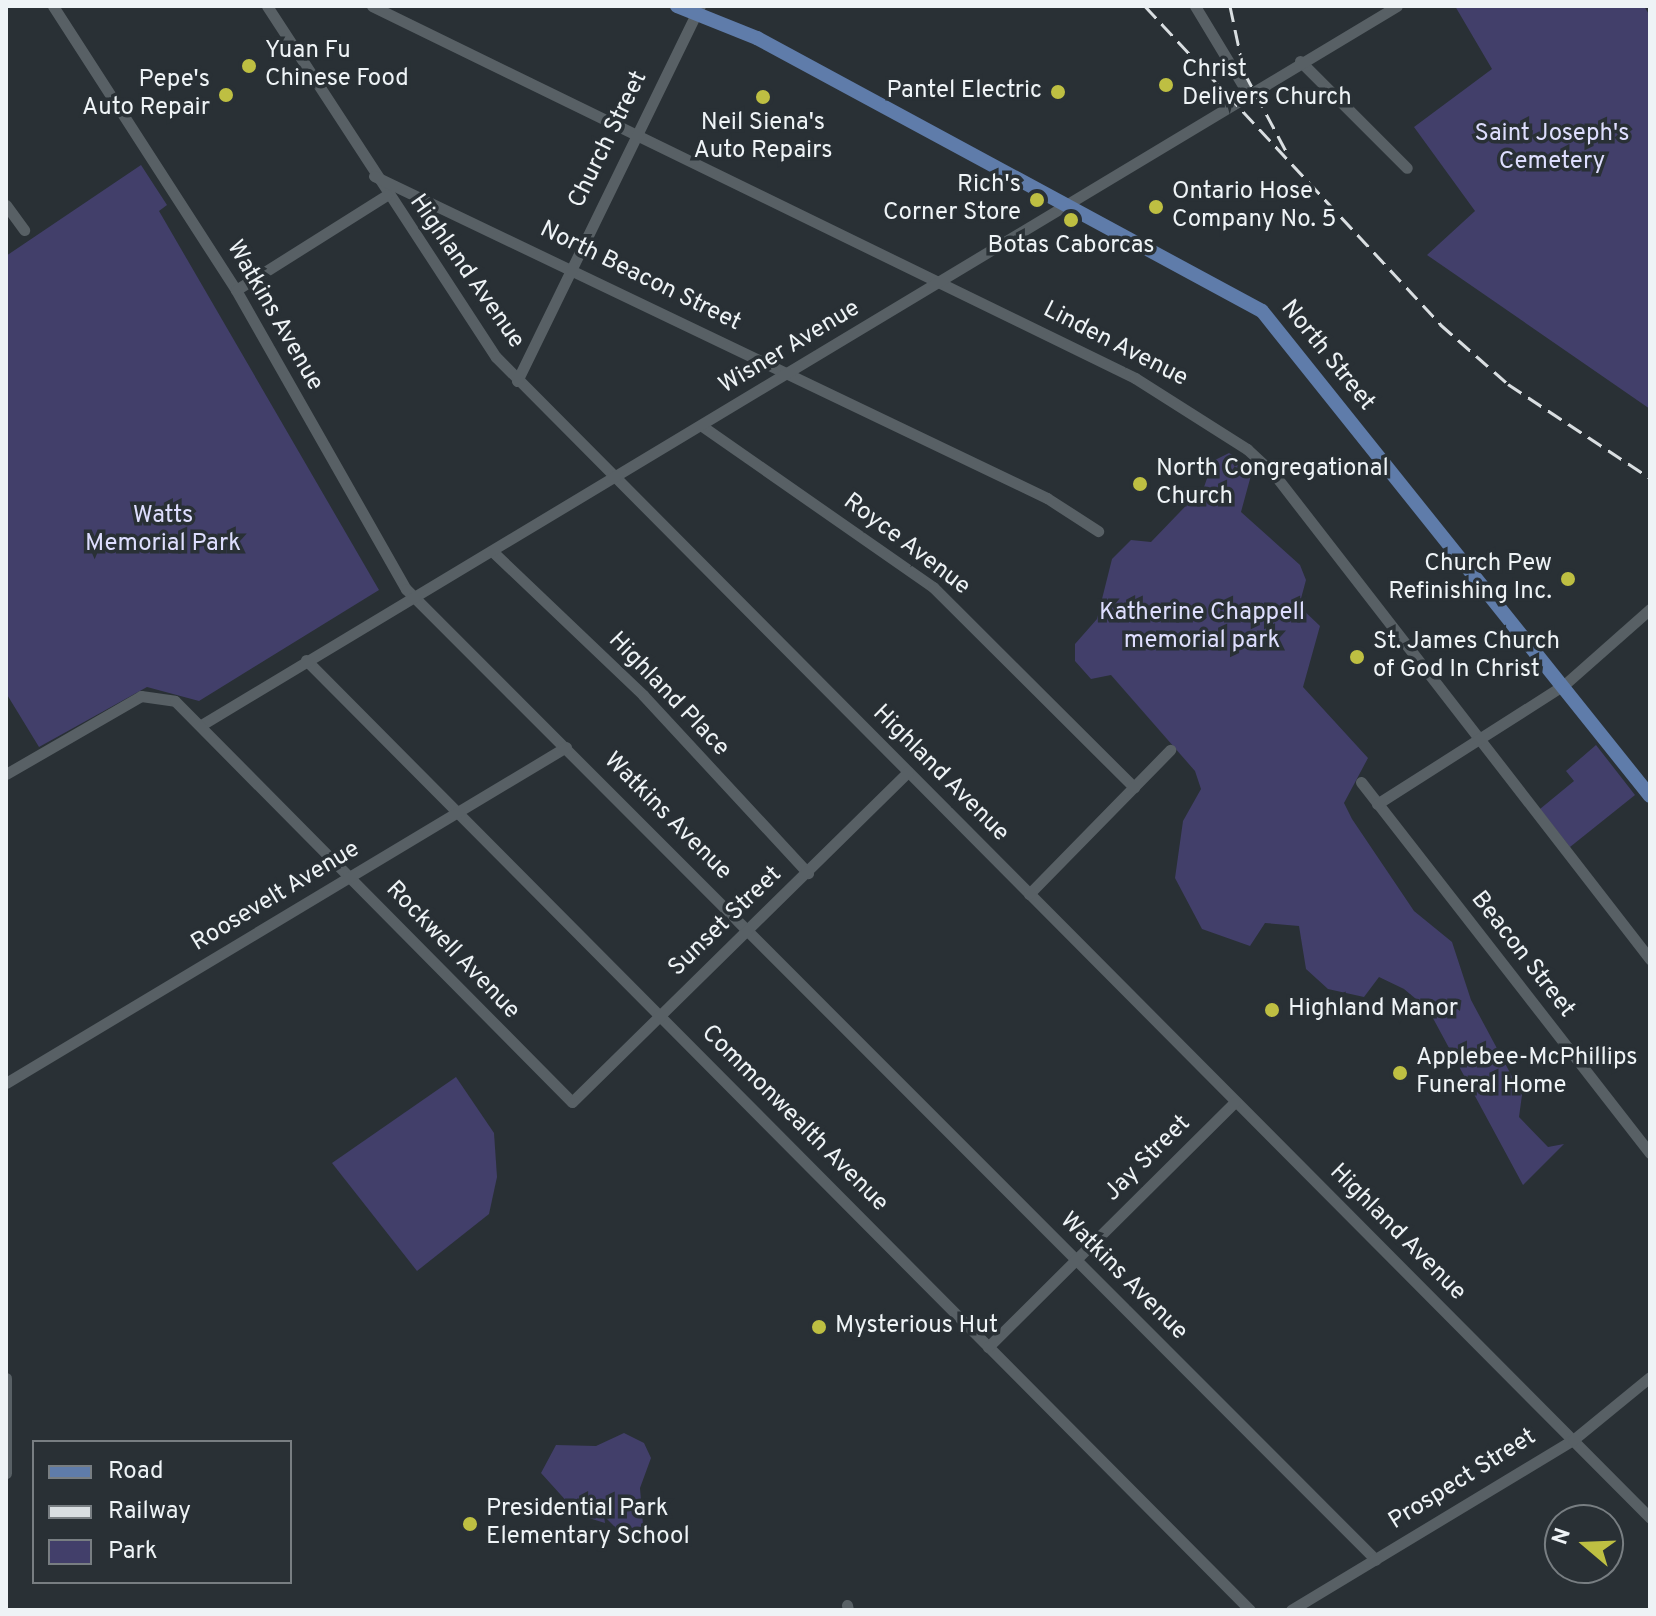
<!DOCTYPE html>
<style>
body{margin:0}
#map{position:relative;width:1656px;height:1616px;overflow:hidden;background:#293035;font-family:Overpass,sans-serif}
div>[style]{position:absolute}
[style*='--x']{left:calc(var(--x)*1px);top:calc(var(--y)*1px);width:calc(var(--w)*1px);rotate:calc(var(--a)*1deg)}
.green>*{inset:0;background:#423f6a}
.minor>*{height:11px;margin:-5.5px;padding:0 5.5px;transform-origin:5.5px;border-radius:5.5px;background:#586065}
.major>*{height:14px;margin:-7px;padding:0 7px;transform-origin:7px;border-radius:7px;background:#5f7caa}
.rail>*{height:3px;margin-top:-1.5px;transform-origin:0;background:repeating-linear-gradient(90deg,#d9dee1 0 16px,transparent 0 24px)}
.dots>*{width:22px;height:22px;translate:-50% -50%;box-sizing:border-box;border:4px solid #293035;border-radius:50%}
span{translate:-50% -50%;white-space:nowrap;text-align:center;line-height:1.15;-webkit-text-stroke:7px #293035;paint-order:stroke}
.poi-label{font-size:24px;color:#eef3f6}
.left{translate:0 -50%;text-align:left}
.right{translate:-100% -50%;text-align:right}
.park-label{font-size:24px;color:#dedefe}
.street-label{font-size:24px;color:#eef3f6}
.frame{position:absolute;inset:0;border:8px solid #eef3f6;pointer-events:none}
.legend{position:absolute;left:32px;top:1440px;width:260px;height:144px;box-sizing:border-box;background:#293035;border:2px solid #787e82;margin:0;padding:10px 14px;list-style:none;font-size:24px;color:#eef3f6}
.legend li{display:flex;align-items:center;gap:16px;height:40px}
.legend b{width:40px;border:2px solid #787e82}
.north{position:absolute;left:1544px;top:1504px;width:80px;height:80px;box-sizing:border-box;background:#293035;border:2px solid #787e82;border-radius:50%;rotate:289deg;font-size:22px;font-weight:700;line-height:32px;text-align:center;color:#eef3f6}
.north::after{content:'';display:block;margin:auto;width:28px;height:36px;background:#bebf42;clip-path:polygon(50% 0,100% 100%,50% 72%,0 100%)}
</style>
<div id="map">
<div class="green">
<i style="clip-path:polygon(1455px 6px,1644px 6px,1650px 16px,1650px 409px,1427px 255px,1475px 211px,1414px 127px,1492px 69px)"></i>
<i style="clip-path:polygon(141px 165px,167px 205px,159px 211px,379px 590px,199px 701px,147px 687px,39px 747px,6px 693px,6px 256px)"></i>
<i style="clip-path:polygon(1229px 453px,1253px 468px,1241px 512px,1300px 565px,1306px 580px,1299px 606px,1320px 626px,1303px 687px,1368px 758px,1344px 803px,1352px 819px,1414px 911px,1452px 942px,1471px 1000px,1522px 1095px,1519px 1117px,1548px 1147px,1564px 1144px,1523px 1185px,1428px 1009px,1404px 989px,1379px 977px,1364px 997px,1328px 989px,1306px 969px,1299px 926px,1265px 923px,1250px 946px,1202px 929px,1175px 878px,1183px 821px,1201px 789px,1195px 771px,1111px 675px,1091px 679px,1075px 661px,1075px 644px,1097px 619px,1112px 559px,1131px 540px,1151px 542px,1204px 487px,1213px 461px)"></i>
<i style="clip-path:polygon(1596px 745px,1635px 795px,1570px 847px,1540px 809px,1574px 781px,1566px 771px)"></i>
<i style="clip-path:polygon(456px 1077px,494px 1133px,497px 1177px,489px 1214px,417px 1271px,332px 1163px)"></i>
<i style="clip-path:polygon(624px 1433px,644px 1443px,651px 1458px,640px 1488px,643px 1525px,626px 1538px,604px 1516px,605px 1523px,579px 1515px,541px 1473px,556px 1445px,596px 1446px)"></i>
</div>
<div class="minor">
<i style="--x:53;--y:6;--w:338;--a:57.2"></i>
<i style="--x:236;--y:290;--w:344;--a:60.4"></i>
<i style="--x:406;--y:589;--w:1372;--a:45.03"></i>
<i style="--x:267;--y:6;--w:419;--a:56.9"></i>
<i style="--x:496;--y:357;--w:1637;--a:45.17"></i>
<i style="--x:372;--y:6;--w:849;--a:25.99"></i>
<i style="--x:1135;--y:378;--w:133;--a:32.4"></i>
<i style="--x:1247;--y:449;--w:37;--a:43"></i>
<i style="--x:1274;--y:474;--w:614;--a:52.22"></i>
<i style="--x:1195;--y:6;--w:103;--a:58.9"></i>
<i style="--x:1300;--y:61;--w:151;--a:45"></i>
<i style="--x:374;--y:176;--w:746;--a:25.57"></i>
<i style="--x:1047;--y:498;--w:61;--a:32.9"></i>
<i style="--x:6;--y:205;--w:31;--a:54"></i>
<i style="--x:236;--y:290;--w:178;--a:-32.2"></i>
<i style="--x:517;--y:381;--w:417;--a:-64"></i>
<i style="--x:702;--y:426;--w:282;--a:34.9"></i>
<i style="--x:933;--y:587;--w:284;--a:44.9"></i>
<i style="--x:492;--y:551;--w:209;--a:43.6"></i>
<i style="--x:643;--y:695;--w:243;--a:47.2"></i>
<i style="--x:306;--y:660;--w:1339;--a:45.18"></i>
<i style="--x:203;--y:724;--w:1393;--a:-31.02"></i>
<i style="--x:6;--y:774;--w:156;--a:-30"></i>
<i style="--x:141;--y:696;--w:34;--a:8"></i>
<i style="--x:175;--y:701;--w:564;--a:45.29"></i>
<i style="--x:572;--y:1102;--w:471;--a:-44.5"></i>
<i style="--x:1361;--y:782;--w:470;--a:52.1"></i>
<i style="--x:1377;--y:804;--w:222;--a:-32.5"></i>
<i style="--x:1564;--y:685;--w:115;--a:-41.5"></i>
<i style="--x:1029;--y:894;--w:202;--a:-45.6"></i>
<i style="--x:6;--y:1083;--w:653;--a:-30.96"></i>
<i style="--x:988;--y:1347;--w:348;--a:-44.8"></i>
<i style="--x:6;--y:1378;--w:95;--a:90"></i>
<i style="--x:847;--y:1605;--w:5;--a:79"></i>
<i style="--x:1291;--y:1610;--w:329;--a:-31.1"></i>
<i style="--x:1573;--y:1440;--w:99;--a:-39.3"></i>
</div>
<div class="major">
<i style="--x:677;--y:6;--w:86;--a:21.8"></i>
<i style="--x:757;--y:38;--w:574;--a:28.4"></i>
<i style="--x:1262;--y:311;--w:621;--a:51.34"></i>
</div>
<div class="rail">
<i style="--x:1145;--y:6;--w:434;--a:47.1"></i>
<i style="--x:1440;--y:324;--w:91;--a:41.4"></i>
<i style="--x:1508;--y:384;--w:170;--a:33.5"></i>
<i style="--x:1230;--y:6;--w:67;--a:78"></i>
<i style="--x:1244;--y:72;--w:92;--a:62"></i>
</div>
<div class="dots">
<i style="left:249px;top:66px;background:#bebf42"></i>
<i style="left:1166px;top:85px;background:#bebf42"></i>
<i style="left:1058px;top:92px;background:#bebf42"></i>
<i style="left:226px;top:95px;background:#bebf42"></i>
<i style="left:763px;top:97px;background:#bebf42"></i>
<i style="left:1037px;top:200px;background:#bebf42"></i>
<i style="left:1156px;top:207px;background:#bebf42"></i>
<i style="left:1071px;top:220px;background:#bebf42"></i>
<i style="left:1140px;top:484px;background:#bebf42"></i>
<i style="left:1568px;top:579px;background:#bebf42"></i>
<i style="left:1357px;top:657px;background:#bebf42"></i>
<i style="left:1272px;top:1010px;background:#bebf42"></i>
<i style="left:1400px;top:1073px;background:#bebf42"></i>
<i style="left:819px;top:1327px;background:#bebf42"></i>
<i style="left:470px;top:1524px;background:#bebf42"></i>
</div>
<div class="poi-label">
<span class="left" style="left:265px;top:66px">Yuan Fu<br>Chinese Food</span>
<span class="left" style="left:1182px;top:85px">Christ<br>Delivers Church</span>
<span class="right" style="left:210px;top:95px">Pepe's<br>Auto Repair</span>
<span class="right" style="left:1042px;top:92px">Pantel Electric</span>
<span style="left:763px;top:138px">Neil Siena's<br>Auto Repairs</span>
<span class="right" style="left:1021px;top:200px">Rich's<br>Corner Store</span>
<span class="left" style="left:1172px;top:207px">Ontario Hose<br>Company No. 5</span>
<span style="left:1071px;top:247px">Botas Caborcas</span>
<span class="left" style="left:1156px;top:484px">North Congregational<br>Church</span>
<span class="right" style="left:1552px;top:579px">Church Pew<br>Refinishing Inc.</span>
<span class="left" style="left:1373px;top:657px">St. James Church<br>of God In Christ</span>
<span class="left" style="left:1288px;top:1010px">Highland Manor</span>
<span class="left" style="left:1416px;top:1073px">Applebee-McPhillips<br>Funeral Home</span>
<span class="left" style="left:835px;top:1327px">Mysterious Hut</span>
<span class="left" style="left:486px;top:1524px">Presidential Park<br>Elementary School</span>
</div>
<div class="park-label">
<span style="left:1552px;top:149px">Saint Joseph's<br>Cemetery</span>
<span style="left:163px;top:531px">Watts<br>Memorial Park</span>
<span style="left:1202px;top:628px">Katherine Chappell<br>memorial park</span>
</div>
<div class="street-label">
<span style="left:609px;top:140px;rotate:-64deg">Church Street</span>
<span style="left:466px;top:272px;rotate:55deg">Highland Avenue</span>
<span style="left:640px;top:277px;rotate:26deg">North Beacon Street</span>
<span style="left:274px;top:316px;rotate:60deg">Watkins Avenue</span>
<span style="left:1115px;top:345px;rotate:27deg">Linden Avenue</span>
<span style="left:790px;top:348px;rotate:-31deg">Wisner Avenue</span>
<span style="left:1327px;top:356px;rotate:51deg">North Street</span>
<span style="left:906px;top:545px;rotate:37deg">Royce Avenue</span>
<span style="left:668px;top:695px;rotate:46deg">Highland Place</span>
<span style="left:940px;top:774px;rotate:45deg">Highland Avenue</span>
<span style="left:667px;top:817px;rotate:45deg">Watkins Avenue</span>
<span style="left:276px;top:897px;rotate:-31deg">Roosevelt Avenue</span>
<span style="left:726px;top:922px;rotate:-44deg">Sunset Street</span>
<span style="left:452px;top:951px;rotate:46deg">Rockwell Avenue</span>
<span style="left:1522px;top:955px;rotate:52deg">Beacon Street</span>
<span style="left:794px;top:1119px;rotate:45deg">Commonwealth Avenue</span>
<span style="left:1148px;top:1159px;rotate:-45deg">Jay Street</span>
<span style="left:1397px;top:1233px;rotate:45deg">Highland Avenue</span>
<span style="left:1123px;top:1277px;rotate:45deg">Watkins Avenue</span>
<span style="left:1463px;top:1480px;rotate:-32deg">Prospect Street</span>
</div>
<div class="frame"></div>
<ul class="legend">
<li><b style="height:10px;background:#5f7caa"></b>Road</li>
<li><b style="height:10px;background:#d9dee1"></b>Railway</li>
<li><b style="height:22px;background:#423f6a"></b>Park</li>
</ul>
<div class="north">N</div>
</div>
